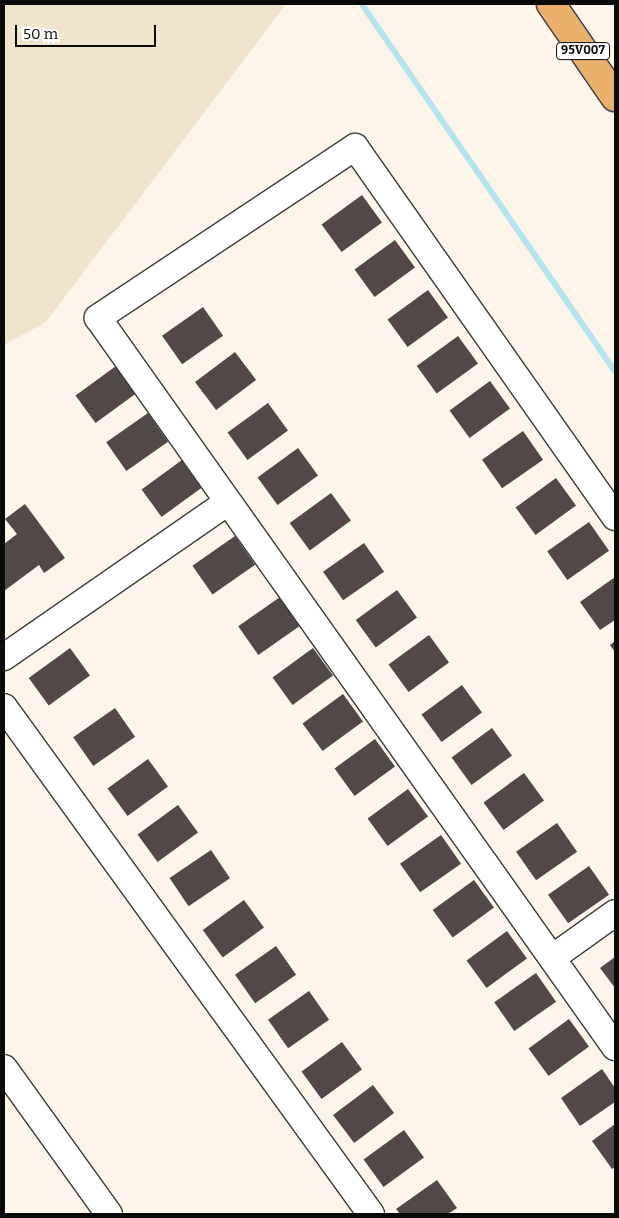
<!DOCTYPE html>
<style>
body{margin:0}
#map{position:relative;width:619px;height:1218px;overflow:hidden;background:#fdf5e9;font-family:Bitter,serif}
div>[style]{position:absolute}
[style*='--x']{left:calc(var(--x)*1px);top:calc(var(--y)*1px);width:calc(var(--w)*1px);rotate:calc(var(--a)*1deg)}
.farmland>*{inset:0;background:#f0e5cc}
.stream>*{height:5.5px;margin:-2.75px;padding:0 2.75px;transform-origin:2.75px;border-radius:2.75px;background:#b3e5ef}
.building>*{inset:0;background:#514948;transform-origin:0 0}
.roads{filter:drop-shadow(1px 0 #3d3d3d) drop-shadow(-1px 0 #3d3d3d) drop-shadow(0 1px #3d3d3d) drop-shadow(0 -1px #3d3d3d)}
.minor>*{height:26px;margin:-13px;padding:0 13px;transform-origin:13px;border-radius:13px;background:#fff}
.major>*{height:28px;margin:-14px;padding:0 14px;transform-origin:14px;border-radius:14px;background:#eab16c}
span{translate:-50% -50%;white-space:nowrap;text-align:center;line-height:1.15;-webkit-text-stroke:5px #fff;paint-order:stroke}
.shield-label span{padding:1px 4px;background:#fff;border:1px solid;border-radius:4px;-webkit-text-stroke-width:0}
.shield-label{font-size:12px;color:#0a0a0a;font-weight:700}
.frame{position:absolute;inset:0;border:5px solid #0a0a0a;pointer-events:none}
.scale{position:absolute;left:15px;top:25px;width:141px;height:22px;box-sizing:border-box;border:2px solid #0a0a0a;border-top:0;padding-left:6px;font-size:15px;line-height:18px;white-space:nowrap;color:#0a0a0a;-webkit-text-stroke:4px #fff;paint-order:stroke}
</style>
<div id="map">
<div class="farmland">
<i style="clip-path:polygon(4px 4px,286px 4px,46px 322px,4px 345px)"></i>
</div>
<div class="stream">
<i style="--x:362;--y:4;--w:446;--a:55.4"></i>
</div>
<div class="building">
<i style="left:362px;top:195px;width:34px;height:50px;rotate:54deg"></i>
<i style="left:395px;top:240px;width:34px;height:50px;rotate:54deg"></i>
<i style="left:428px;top:290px;width:34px;height:50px;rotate:54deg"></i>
<i style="left:203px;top:307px;width:35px;height:50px;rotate:55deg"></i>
<i style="left:458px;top:336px;width:34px;height:51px;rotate:54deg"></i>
<i style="left:235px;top:352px;width:35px;height:50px;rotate:53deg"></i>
<i style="left:116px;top:366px;width:34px;height:50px;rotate:54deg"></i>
<i style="left:490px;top:381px;width:34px;height:50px;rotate:54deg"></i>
<i style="left:268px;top:403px;width:34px;height:50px;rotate:54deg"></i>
<i style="left:148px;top:413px;width:35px;height:51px;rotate:55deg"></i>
<i style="left:523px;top:431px;width:35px;height:50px;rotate:55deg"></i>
<i style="left:298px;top:448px;width:34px;height:50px;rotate:54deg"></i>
<i style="left:182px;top:460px;width:34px;height:50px;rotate:54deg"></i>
<i style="left:556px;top:478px;width:34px;height:50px;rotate:54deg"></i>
<i style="left:331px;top:493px;width:34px;height:51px;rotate:54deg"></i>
<i style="clip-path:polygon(25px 504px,65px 558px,44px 573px,39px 565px,4px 591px,4px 544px,17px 534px,5px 519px)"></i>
<i style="left:589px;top:522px;width:35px;height:51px;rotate:55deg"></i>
<i style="left:235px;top:536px;width:35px;height:52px;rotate:55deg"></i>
<i style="left:364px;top:543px;width:35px;height:50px;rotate:55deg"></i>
<i style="clip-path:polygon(615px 577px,615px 620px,600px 630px,580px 602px)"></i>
<i style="left:397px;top:590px;width:34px;height:51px;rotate:54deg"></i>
<i style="left:280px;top:597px;width:35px;height:51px;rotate:55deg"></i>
<i style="left:429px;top:635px;width:34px;height:50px;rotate:54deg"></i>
<i style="clip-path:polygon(615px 641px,615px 652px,610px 645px)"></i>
<i style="left:70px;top:648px;width:34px;height:51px;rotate:54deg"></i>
<i style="left:313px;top:648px;width:34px;height:50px;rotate:54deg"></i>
<i style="left:462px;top:685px;width:34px;height:50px;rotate:54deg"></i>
<i style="left:343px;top:694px;width:34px;height:50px;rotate:54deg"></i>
<i style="left:115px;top:708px;width:35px;height:51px;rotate:55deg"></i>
<i style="left:492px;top:728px;width:34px;height:50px;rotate:54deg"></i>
<i style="left:375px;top:739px;width:34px;height:50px;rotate:54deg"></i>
<i style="left:148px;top:759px;width:34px;height:50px;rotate:54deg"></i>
<i style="left:524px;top:773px;width:34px;height:50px;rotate:54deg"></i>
<i style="left:408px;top:789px;width:34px;height:50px;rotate:54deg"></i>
<i style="left:178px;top:805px;width:34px;height:50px;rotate:54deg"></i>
<i style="left:557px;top:823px;width:35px;height:50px;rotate:55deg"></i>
<i style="left:441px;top:835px;width:35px;height:50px;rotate:55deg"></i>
<i style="left:211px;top:850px;width:34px;height:50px;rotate:56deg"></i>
<i style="left:589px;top:866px;width:35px;height:50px;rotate:55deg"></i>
<i style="left:474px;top:880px;width:34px;height:51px;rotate:54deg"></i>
<i style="left:244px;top:900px;width:34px;height:51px;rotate:54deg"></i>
<i style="left:507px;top:931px;width:34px;height:50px;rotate:54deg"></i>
<i style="left:276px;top:946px;width:35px;height:50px;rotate:55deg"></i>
<i style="clip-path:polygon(615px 957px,615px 988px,600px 968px)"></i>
<i style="left:536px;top:973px;width:35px;height:51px;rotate:55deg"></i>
<i style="left:309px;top:991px;width:35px;height:50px;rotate:55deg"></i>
<i style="left:569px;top:1019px;width:34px;height:50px;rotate:54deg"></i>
<i style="left:342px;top:1042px;width:34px;height:50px;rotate:54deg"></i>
<i style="clip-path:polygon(602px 1069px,615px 1088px,615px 1102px,580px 1126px,561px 1098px)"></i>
<i style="left:373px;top:1085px;width:35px;height:50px;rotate:53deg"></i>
<i style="clip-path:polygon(615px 1124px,615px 1167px,612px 1169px,592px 1141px)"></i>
<i style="left:404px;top:1130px;width:34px;height:50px;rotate:54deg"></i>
<i style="clip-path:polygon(437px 1180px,457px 1208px,448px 1214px,400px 1214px,396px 1209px)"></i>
</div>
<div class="roads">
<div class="minor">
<i style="--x:615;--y:517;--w:452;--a:-125.1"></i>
<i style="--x:355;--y:147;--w:309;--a:146.4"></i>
<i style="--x:98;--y:318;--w:894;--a:54.66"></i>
<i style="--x:4;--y:657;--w:272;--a:-34.7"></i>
<i style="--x:4;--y:707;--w:626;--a:54.1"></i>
<i style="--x:552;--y:958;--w:77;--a:-35.5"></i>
<i style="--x:4;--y:1068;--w:180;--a:54.3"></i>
</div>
<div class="major">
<i style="--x:551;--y:4;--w:113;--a:55.5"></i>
</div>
</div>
<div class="shield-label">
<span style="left:583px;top:51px">95V007</span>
</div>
<div class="frame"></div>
<div class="scale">50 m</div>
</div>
